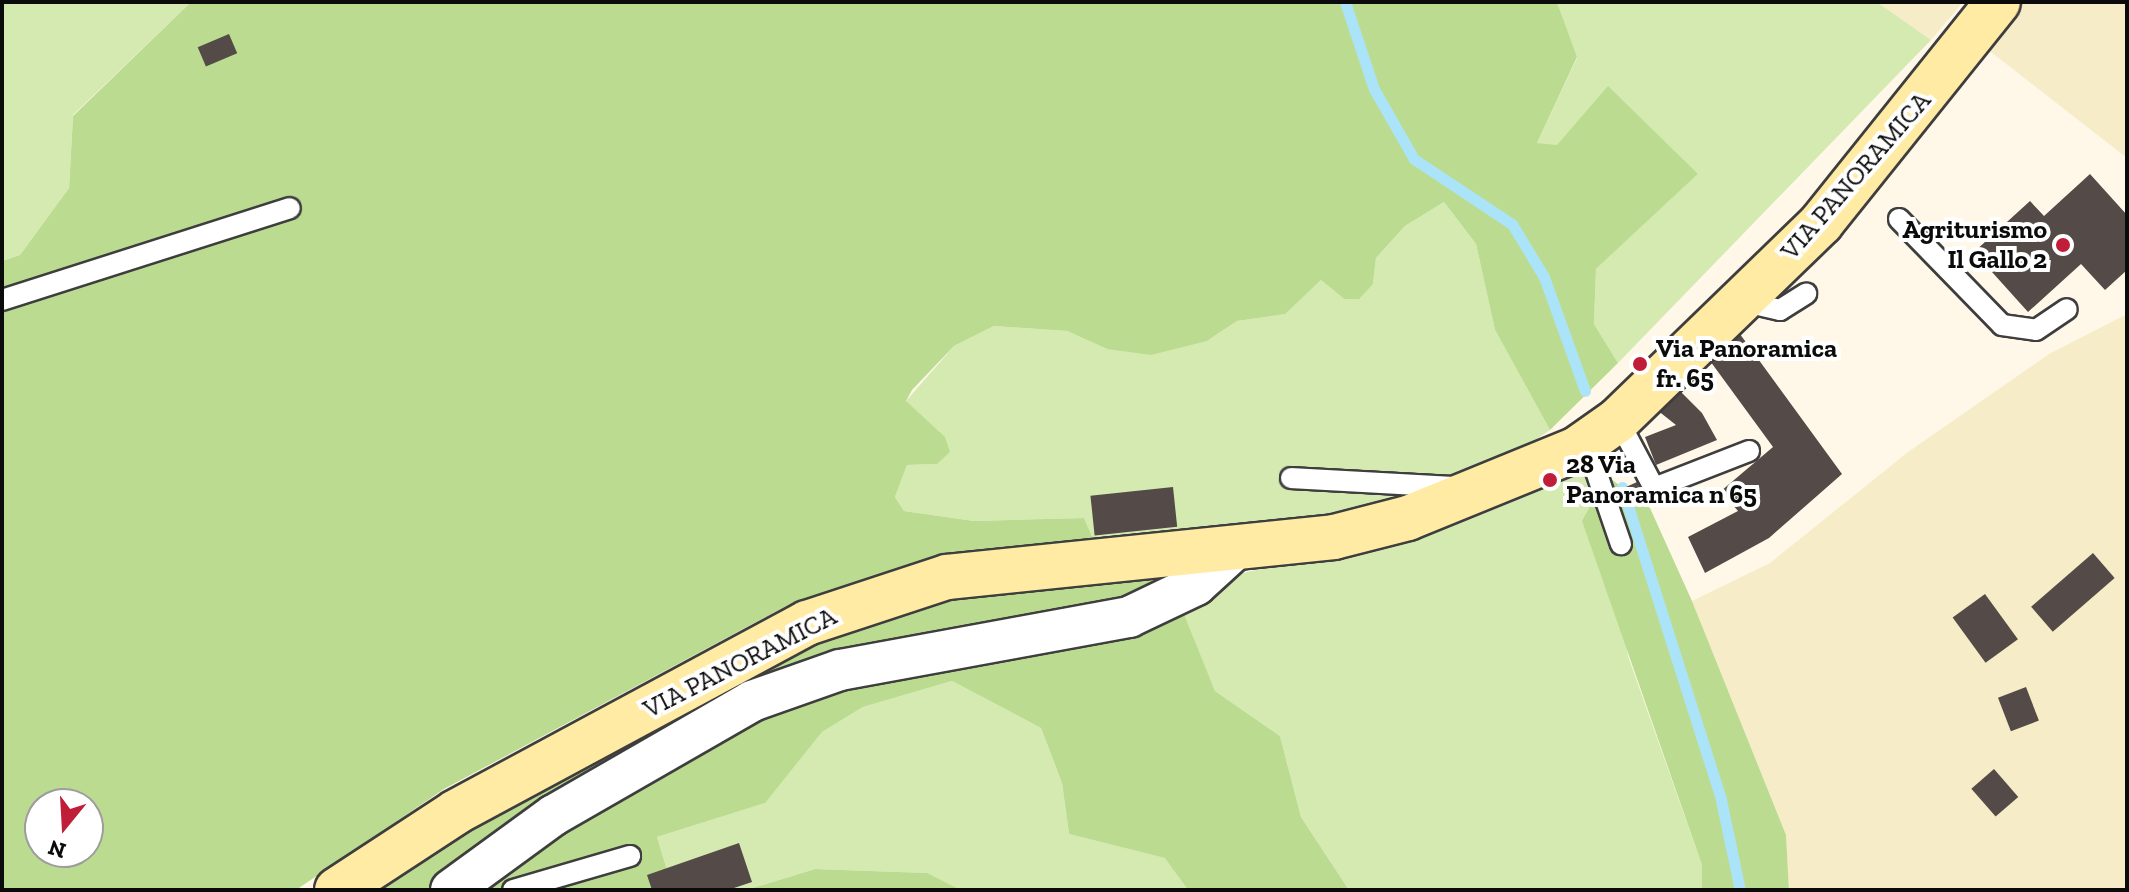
<!DOCTYPE html>
<style>
body{margin:0}
#map{position:relative;width:2129px;height:892px;overflow:hidden;background:#fff8e9;font-family:"Zilla Slab",serif}
div>[style]{position:absolute}
[style*='--x']{left:calc(var(--x)*1px);top:calc(var(--y)*1px);width:calc(var(--w)*1px);rotate:calc(var(--a)*1deg)}
.farmland>*{inset:0;background:#f6edc8}
.green>*{inset:0;background:#d5eab1}
.forest>*{inset:0;background:#bbdc90}
.stream>*{height:11px;margin:-5.5px;padding:0 5.5px;transform-origin:5.5px;border-radius:5.5px;background:#abe4f9}
.building>*{inset:0;background:#544a47;transform-origin:0 0}
.roads{filter:drop-shadow(2px 0 #3e3e3e) drop-shadow(-2px 0 #3e3e3e) drop-shadow(0 2px #3e3e3e) drop-shadow(0 -2px #3e3e3e)}
.lane>*{height:20px;margin:-10px;padding:0 10px;transform-origin:10px;border-radius:10px;background:#fff}
.street>*{height:40px;margin:-20px;padding:0 20px;transform-origin:20px;border-radius:20px;background:#fff}
.secondary>*{height:44px;margin:-22px;padding:0 22px;transform-origin:22px;border-radius:22px;background:#ffeba4}
.dots>*{width:22px;height:22px;translate:-50% -50%;box-sizing:border-box;border:4px solid #fff;border-radius:50%}
span{translate:-50% -50%;white-space:nowrap;text-align:center;line-height:1.15;-webkit-text-stroke:8px #fff;paint-order:stroke}
.street-label{font-size:26px;color:#0b0b0b}
.poi-label{font-size:26px;color:#0b0b0b;font-weight:700}
.right{translate:-100% -50%;text-align:right}
.left{translate:0 -50%;text-align:left}
.frame{position:absolute;inset:0;border:4px solid #0b0b0b;pointer-events:none}
.north{position:absolute;left:24px;top:788px;width:80px;height:80px;box-sizing:border-box;background:#fff;border:2px solid #9d9d9d;border-radius:50%;rotate:198deg;font-size:22px;font-weight:700;line-height:32px;text-align:center;color:#0b0b0b}
.north::after{content:'';display:block;margin:auto;width:28px;height:36px;background:#c01e38;clip-path:polygon(50% 0,100% 100%,50% 72%,0 100%)}
</style>
<div id="map">
<div class="farmland">
<i style="clip-path:polygon(1877px 2px,1963px 2px,1931px 40px)"></i>
<i style="clip-path:polygon(2014px 2px,2127px 2px,2127px 158px,1987px 49px)"></i>
<i style="clip-path:polygon(2127px 314px,2127px 890px,1789px 890px,1786px 835px,1692px 601px,1770px 563px,1908px 452px,2049px 354px)"></i>
</div>
<div class="green">
<i style="clip-path:polygon(2px 2px,191px 2px,73px 115px,69px 188px,20px 255px,2px 261px)"></i>
<i style="clip-path:polygon(1557px 2px,1877px 2px,1931px 40px,1618px 363px,1594px 324px,1596px 269px,1698px 174px,1537px 143px,1577px 58px)"></i>
<i style="clip-path:polygon(1444px 202px,1476px 244px,1495px 330px,1550px 430px,1485px 474px,1403px 474px,1404px 496px,1296px 522px,1094px 541px,1084px 518px,974px 521px,904px 511px,895px 497px,907px 465px,937px 464px,906px 401px,954px 346px,994px 326px,1067px 331px,1107px 349px,1207px 341px,1237px 321px,1284px 314px,1321px 280px,1344px 299px,1373px 284px,1376px 258px,1405px 226px)"></i>
<i style="clip-path:polygon(1583px 465px,1603px 468px,1628px 656px,1702px 865px,1702px 890px,1349px 890px,1301px 817px,1280px 736px,1215px 691px,1178px 604px,1233px 575px,1395px 541px)"></i>
<i style="clip-path:polygon(952px 681px,1041px 728px,1062px 783px,1069px 834px,1166px 858px,1188px 890px,961px 890px,926px 873px,815px 869px,746px 890px,673px 890px,657px 837px,764px 803px,822px 732px,863px 707px)"></i>
</div>
<div class="forest">
<i style="clip-path:polygon(evenodd,191px 2px,1557px 2px,1577px 57px,1537px 143px,1557px 145px,1608px 86px,1698px 174px,1596px 269px,1594px 324px,1618px 363px,1550px 430px,1495px 330px,1476px 244px,1444px 202px,1405px 226px,1376px 258px,1373px 284px,1359px 299px,1344px 299px,1321px 280px,1285px 314px,1237px 321px,1207px 341px,1151px 355px,1107px 349px,1067px 331px,994px 326px,954px 346px,912px 390px,906px 401px,945px 437px,950px 452px,937px 464px,907px 465px,895px 497px,904px 511px,974px 521px,1084px 518px,1094px 541px,944px 554px,786px 606px,444px 789px,296px 890px,2px 890px,2px 261px,20px 255px,69px 188px,73px 116px,191px 2px,40px 804px,88px 804px,88px 852px,40px 852px,40px 804px)"></i>
<i style="clip-path:polygon(1607px 476px,1650px 508px,1692px 601px,1786px 835px,1789px 890px,1702px 890px,1702px 865px,1582px 521px)"></i>
<i style="clip-path:polygon(1168px 575px,1215px 691px,1280px 736px,1301px 817px,1349px 890px,1188px 890px,1165px 858px,1069px 834px,1062px 783px,1041px 728px,952px 681px,863px 707px,822px 732px,765px 803px,657px 837px,673px 890px,369px 890px,799px 644px,954px 594px)"></i>
<i style="clip-path:polygon(815px 869px,927px 873px,961px 890px,746px 890px)"></i>
</div>
<div class="stream">
<i style="--x:1345;--y:2;--w:92;--a:71.6"></i>
<i style="--x:1374;--y:89;--w:81;--a:60.3"></i>
<i style="--x:1414;--y:159;--w:118;--a:33.6"></i>
<i style="--x:1512;--y:224;--w:62;--a:58.9"></i>
<i style="--x:1544;--y:277;--w:121;--a:70.2"></i>
<i style="--x:1622;--y:487;--w:328;--a:72.4"></i>
<i style="--x:1721;--y:800;--w:92;--a:78.1"></i>
</div>
<div class="building">
<i style="left:229px;top:34px;width:21px;height:34px;rotate:67deg"></i>
<i style="clip-path:polygon(2090px 174px,2127px 215px,2127px 270px,2105px 290px,2081px 264px,2028px 312px,1974px 252px,2030px 201px,2044px 216px)"></i>
<i style="clip-path:polygon(1737px 330px,1842px 474px,1769px 538px,1705px 573px,1688px 537px,1738px 511px,1721px 491px,1773px 447px,1705px 354px)"></i>
<i style="clip-path:polygon(1672px 383px,1702px 413px,1717px 440px,1656px 465px,1645px 437px,1676px 425px,1652px 406px)"></i>
<i style="left:1637px;top:482px;width:10px;height:12px;rotate:66deg"></i>
<i style="left:1173px;top:487px;width:40px;height:83px;rotate:84deg"></i>
<i style="left:2093px;top:553px;width:33px;height:82px;rotate:49deg"></i>
<i style="left:1985px;top:594px;width:56px;height:40px;rotate:54deg"></i>
<i style="left:2026px;top:687px;width:36px;height:30px;rotate:69deg"></i>
<i style="left:1994px;top:769px;width:37px;height:30px;rotate:49deg"></i>
<i style="clip-path:polygon(739px 843px,752px 882px,728px 890px,652px 890px,647px 875px)"></i>
</div>
<div class="roads">
<div class="lane">
<i style="--x:1899;--y:219;--w:148;--a:45.8"></i>
<i style="--x:2002;--y:325;--w:34;--a:8"></i>
<i style="--x:2036;--y:330;--w:37;--a:-34"></i>
<i style="--x:2;--y:300;--w:302;--a:-17.7"></i>
<i style="--x:1741;--y:301;--w:40;--a:13"></i>
<i style="--x:1780;--y:310;--w:31;--a:-32"></i>
<i style="--x:1618;--y:420;--w:77;--a:62.1"></i>
<i style="--x:1654;--y:488;--w:102;--a:-21.3"></i>
<i style="--x:1586;--y:442;--w:108;--a:71.1"></i>
<i style="--x:1291;--y:478;--w:162;--a:3.2"></i>
<i style="--x:513;--y:890;--w:122;--a:-16.2"></i>
</div>
<div class="street">
<i style="--x:451;--y:890;--w:127;--a:-36.1"></i>
<i style="--x:554;--y:815;--w:228;--a:-29.9"></i>
<i style="--x:752;--y:701;--w:93;--a:-19.4"></i>
<i style="--x:840;--y:670;--w:294;--a:-10.4"></i>
<i style="--x:1129;--y:617;--w:74;--a:-25.5"></i>
<i style="--x:1196;--y:585;--w:49;--a:-42.5"></i>
</div>
<div class="secondary">
<i style="--x:337;--y:890;--w:142;--a:-33.2"></i>
<i style="--x:456;--y:812;--w:399;--a:-28.3"></i>
<i style="--x:807;--y:623;--w:147;--a:-18.2"></i>
<i style="--x:947;--y:577;--w:389;--a:-5.9"></i>
<i style="--x:1334;--y:537;--w:76;--a:-14.4"></i>
<i style="--x:1408;--y:518;--w:183;--a:-22.2"></i>
<i style="--x:1577;--y:449;--w:50;--a:-35.3"></i>
<i style="--x:1618;--y:420;--w:283;--a:-44.1"></i>
<i style="--x:1821;--y:223;--w:283;--a:-51.3"></i>
</div>
</div>
<div class="dots">
<i style="left:2063px;top:245px;background:#c01e38"></i>
<i style="left:1640px;top:364px;background:#c01e38"></i>
<i style="left:1550px;top:480px;background:#c01e38"></i>
</div>
<div class="street-label">
<span style="left:1856px;top:176px;rotate:-49deg">VIA PANORAMICA</span>
<span style="left:740px;top:663px;rotate:-27deg">VIA PANORAMICA</span>
</div>
<div class="poi-label">
<span class="right" style="left:2047px;top:245px">Agriturismo<br>Il Gallo 2</span>
<span class="left" style="left:1656px;top:364px">Via Panoramica<br>fr. 65</span>
<span class="left" style="left:1566px;top:480px">28 Via<br>Panoramica n 65</span>
</div>
<div class="frame"></div>
<div class="north">N</div>
</div>
